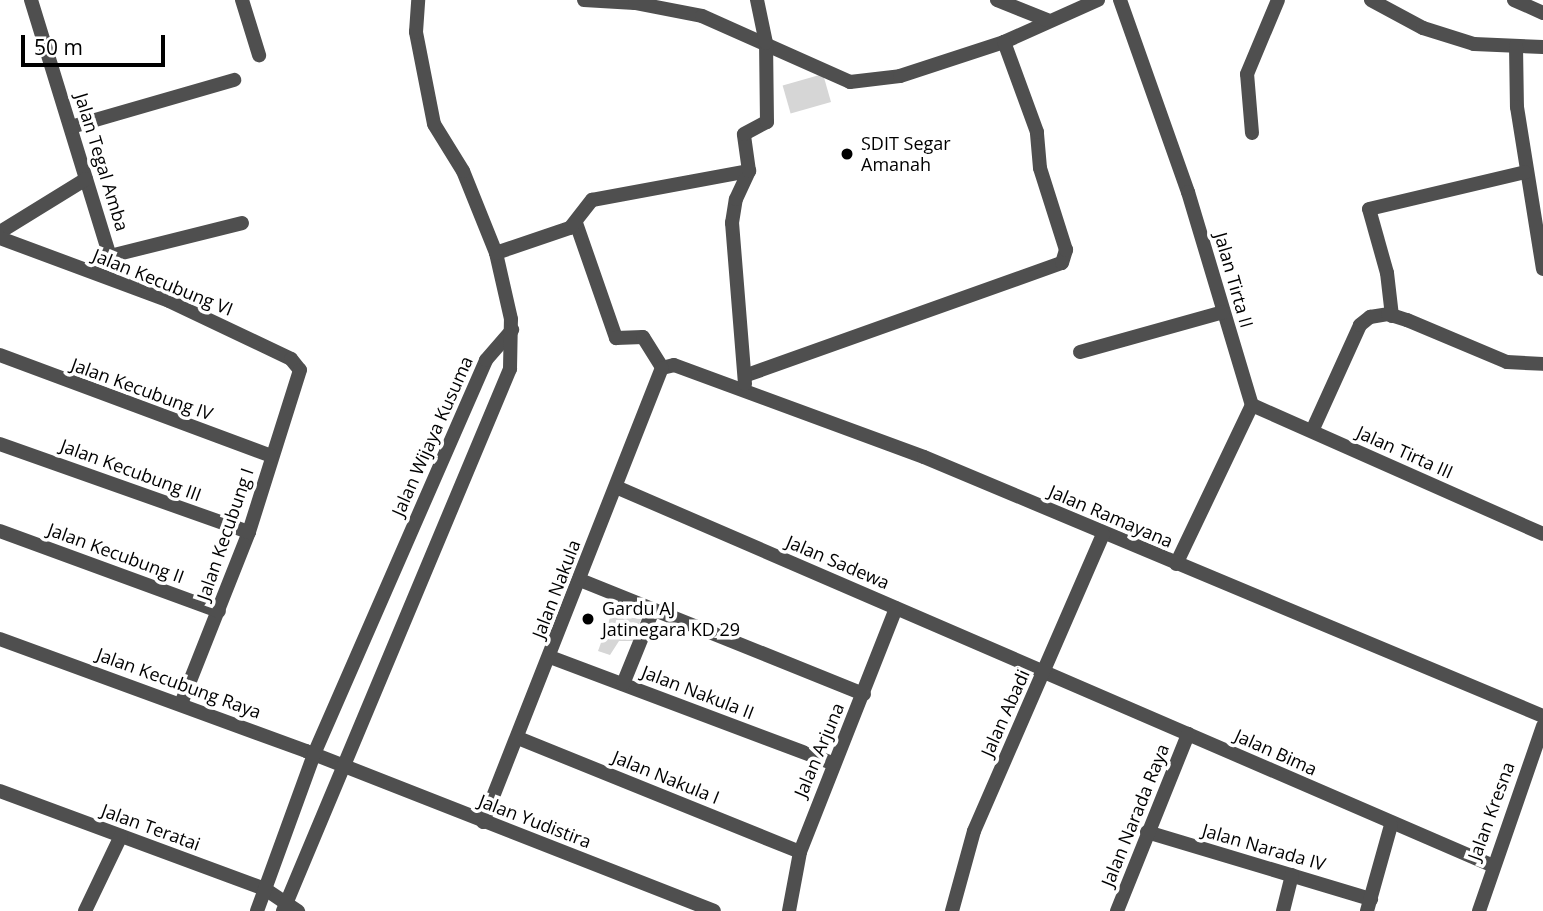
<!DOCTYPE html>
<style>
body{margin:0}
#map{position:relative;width:1543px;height:911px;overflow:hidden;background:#fff;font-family:"Open Sans",sans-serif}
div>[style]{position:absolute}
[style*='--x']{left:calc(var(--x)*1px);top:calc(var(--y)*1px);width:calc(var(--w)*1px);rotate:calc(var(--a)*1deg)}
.green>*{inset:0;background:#d6d6d6;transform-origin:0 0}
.street>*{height:14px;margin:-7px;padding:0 7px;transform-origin:7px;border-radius:7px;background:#4f4f4f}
.dots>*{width:19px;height:19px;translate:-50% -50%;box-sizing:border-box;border:4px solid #fff;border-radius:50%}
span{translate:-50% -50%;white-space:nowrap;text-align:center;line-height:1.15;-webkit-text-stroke:7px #fff;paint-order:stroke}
.poi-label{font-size:18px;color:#000}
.left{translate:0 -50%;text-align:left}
.street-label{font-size:18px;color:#000}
.scale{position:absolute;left:21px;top:35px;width:144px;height:32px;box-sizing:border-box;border:4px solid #000;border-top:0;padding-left:9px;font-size:21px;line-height:24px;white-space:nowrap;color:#000;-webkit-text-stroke:5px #fff;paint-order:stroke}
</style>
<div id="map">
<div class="green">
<i style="left:823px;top:74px;width:29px;height:42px;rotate:74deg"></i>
<i style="clip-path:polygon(611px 615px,641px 619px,633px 641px,619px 641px,610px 655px,598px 651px)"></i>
</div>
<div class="street">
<i style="--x:31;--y:0;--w:268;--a:72.9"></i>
<i style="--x:110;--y:256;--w:136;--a:-14"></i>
<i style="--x:242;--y:0;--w:58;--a:72.8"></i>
<i style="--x:584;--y:0;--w:51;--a:3.4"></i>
<i style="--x:635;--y:3;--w:68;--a:11"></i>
<i style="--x:702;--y:16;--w:162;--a:24"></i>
<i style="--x:850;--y:82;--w:50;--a:-6.8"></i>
<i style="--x:900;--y:76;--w:109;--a:-18.1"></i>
<i style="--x:1004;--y:42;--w:103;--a:-24.1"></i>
<i style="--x:997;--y:0;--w:54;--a:21.8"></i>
<i style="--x:1120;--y:0;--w:204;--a:70.5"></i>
<i style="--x:1188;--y:192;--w:222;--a:73.3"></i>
<i style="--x:1252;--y:405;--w:176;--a:115.5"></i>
<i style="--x:1371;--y:0;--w:59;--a:28.3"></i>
<i style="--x:1423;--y:28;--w:53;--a:17.4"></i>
<i style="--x:1474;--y:44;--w:69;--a:2.5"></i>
<i style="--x:1514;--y:0;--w:32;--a:24"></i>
<i style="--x:1516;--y:46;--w:61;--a:89.1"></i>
<i style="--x:1517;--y:107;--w:164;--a:80.9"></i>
<i style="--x:71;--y:127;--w:170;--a:-16.1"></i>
<i style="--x:1252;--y:133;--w:59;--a:-94.8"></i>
<i style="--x:1247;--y:74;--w:80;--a:-67.3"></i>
<i style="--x:576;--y:223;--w:122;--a:70.8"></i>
<i style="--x:616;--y:338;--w:27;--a:-2"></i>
<i style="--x:643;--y:337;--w:36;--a:58"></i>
<i style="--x:0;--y:232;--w:101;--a:-31.6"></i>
<i style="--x:0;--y:238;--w:180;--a:20.4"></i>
<i style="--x:169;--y:301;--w:135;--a:25.4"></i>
<i style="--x:291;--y:359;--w:14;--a:51"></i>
<i style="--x:300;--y:370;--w:170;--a:107.5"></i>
<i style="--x:249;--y:532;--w:185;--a:111.6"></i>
<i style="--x:496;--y:253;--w:78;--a:-18.7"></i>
<i style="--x:570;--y:228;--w:36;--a:-52"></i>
<i style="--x:592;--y:200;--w:160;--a:-10.5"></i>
<i style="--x:1392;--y:316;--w:43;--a:-96.6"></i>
<i style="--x:1387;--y:273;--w:66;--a:-105.7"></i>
<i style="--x:1369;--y:209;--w:160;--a:-13.3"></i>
<i style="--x:1080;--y:352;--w:148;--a:-15.6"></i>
<i style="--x:0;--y:355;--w:289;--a:20.4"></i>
<i style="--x:662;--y:368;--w:12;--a:-14"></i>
<i style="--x:674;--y:365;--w:266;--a:20.2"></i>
<i style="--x:924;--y:457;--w:671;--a:22.71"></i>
<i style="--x:747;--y:375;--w:334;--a:-19.6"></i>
<i style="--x:1062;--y:263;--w:14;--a:-73"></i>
<i style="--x:1066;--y:250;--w:86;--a:-107.6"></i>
<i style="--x:1040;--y:168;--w:36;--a:-95"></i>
<i style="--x:1037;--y:132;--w:96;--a:-110.1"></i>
<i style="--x:745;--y:384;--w:162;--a:-94.6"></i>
<i style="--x:732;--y:223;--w:24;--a:-81"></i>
<i style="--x:736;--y:199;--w:31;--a:-65"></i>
<i style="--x:749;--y:171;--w:37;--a:-98"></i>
<i style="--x:744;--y:134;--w:26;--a:-28"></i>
<i style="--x:767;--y:122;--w:79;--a:-90.7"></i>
<i style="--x:766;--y:43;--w:44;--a:-101.8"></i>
<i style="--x:1252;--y:405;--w:318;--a:23.9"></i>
<i style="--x:1312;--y:431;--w:116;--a:-65.6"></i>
<i style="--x:1360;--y:325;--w:13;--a:-39"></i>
<i style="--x:1370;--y:317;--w:18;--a:-9"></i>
<i style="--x:1388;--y:314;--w:20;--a:18"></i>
<i style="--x:1407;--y:320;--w:108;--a:22.8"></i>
<i style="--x:1507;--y:362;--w:36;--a:3"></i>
<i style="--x:0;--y:444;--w:264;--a:19.5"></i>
<i style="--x:616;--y:487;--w:953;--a:23.36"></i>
<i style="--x:0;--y:531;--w:233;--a:20.1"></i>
<i style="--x:580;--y:580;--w:306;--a:21.9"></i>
<i style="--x:0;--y:639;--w:326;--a:20.1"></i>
<i style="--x:306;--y:751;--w:438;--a:21.4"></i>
<i style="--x:550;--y:657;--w:301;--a:20.6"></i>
<i style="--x:623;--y:684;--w:80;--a:-67.9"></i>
<i style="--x:518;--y:738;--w:304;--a:22"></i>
<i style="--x:0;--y:791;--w:283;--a:20.3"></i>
<i style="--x:265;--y:889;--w:40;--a:34"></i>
<i style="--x:483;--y:822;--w:488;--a:-68.5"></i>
<i style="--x:1147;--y:832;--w:234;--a:16.7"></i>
<i style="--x:85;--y:911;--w:83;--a:-64.4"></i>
<i style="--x:257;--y:911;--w:167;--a:-70"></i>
<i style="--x:314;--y:754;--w:430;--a:-66.4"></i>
<i style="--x:486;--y:360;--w:40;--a:-49"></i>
<i style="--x:283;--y:911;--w:588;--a:-67.28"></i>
<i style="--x:510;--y:369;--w:50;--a:-88.9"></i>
<i style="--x:511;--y:319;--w:68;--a:-102.8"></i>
<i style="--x:496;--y:253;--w:88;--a:-111.9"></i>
<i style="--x:463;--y:171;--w:55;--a:-121.7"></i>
<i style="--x:434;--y:124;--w:94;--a:-101.1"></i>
<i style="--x:416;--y:32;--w:32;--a:-86"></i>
<i style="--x:789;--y:911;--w:60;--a:-79.4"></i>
<i style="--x:800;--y:852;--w:262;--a:-68.5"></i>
<i style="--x:952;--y:911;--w:83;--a:-74.6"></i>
<i style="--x:974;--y:831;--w:324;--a:-66.5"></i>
<i style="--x:1117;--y:911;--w:191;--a:-68.1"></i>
<i style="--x:1283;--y:911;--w:37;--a:-76"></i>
<i style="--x:1367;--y:911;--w:89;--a:-74.4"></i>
<i style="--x:1479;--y:911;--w:196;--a:-70.9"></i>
</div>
<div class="dots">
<i style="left:847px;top:154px;background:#000"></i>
<i style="left:588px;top:619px;background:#000"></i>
</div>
<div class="poi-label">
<span class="left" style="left:861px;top:154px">SDIT Segar<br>Amanah</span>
<span class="left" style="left:602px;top:619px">Gardu AJ<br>Jatinegara KD 29</span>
</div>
<div class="street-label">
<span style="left:102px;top:162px;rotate:73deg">Jalan Tegal Amba</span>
<span style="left:1234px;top:280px;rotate:74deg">Jalan Tirta II</span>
<span style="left:163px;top:282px;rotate:22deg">Jalan Kecubung VI</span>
<span style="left:142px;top:389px;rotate:20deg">Jalan Kecubung IV</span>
<span style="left:432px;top:436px;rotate:-66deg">Jalan Wijaya Kusuma</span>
<span style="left:1405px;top:452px;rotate:24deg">Jalan Tirta III</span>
<span style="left:131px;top:470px;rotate:20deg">Jalan Kecubung III</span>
<span style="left:1111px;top:516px;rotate:23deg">Jalan Ramayana</span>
<span style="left:225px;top:534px;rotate:-71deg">Jalan Kecubung I</span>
<span style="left:116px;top:553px;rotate:20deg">Jalan Kecubung II</span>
<span style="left:838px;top:562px;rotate:23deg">Jalan Sadewa</span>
<span style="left:556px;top:589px;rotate:-69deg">Jalan Nakula</span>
<span style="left:179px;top:683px;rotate:20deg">Jalan Kecubung Raya</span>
<span style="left:698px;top:692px;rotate:21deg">Jalan Nakula II</span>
<span style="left:1005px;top:713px;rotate:-66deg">Jalan Abadi</span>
<span style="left:819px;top:750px;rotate:-67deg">Jalan Arjuna</span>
<span style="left:1276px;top:752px;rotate:24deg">Jalan Bima</span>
<span style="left:666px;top:777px;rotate:22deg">Jalan Nakula I</span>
<span style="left:1491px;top:811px;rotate:-70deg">Jalan Kresna</span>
<span style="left:1135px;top:815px;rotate:-68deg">Jalan Narada Raya</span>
<span style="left:535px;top:821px;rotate:21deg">Jalan Yudistira</span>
<span style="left:151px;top:827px;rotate:20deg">Jalan Teratai</span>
<span style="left:1264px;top:847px;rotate:16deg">Jalan Narada IV</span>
</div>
<div class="scale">50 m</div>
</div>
